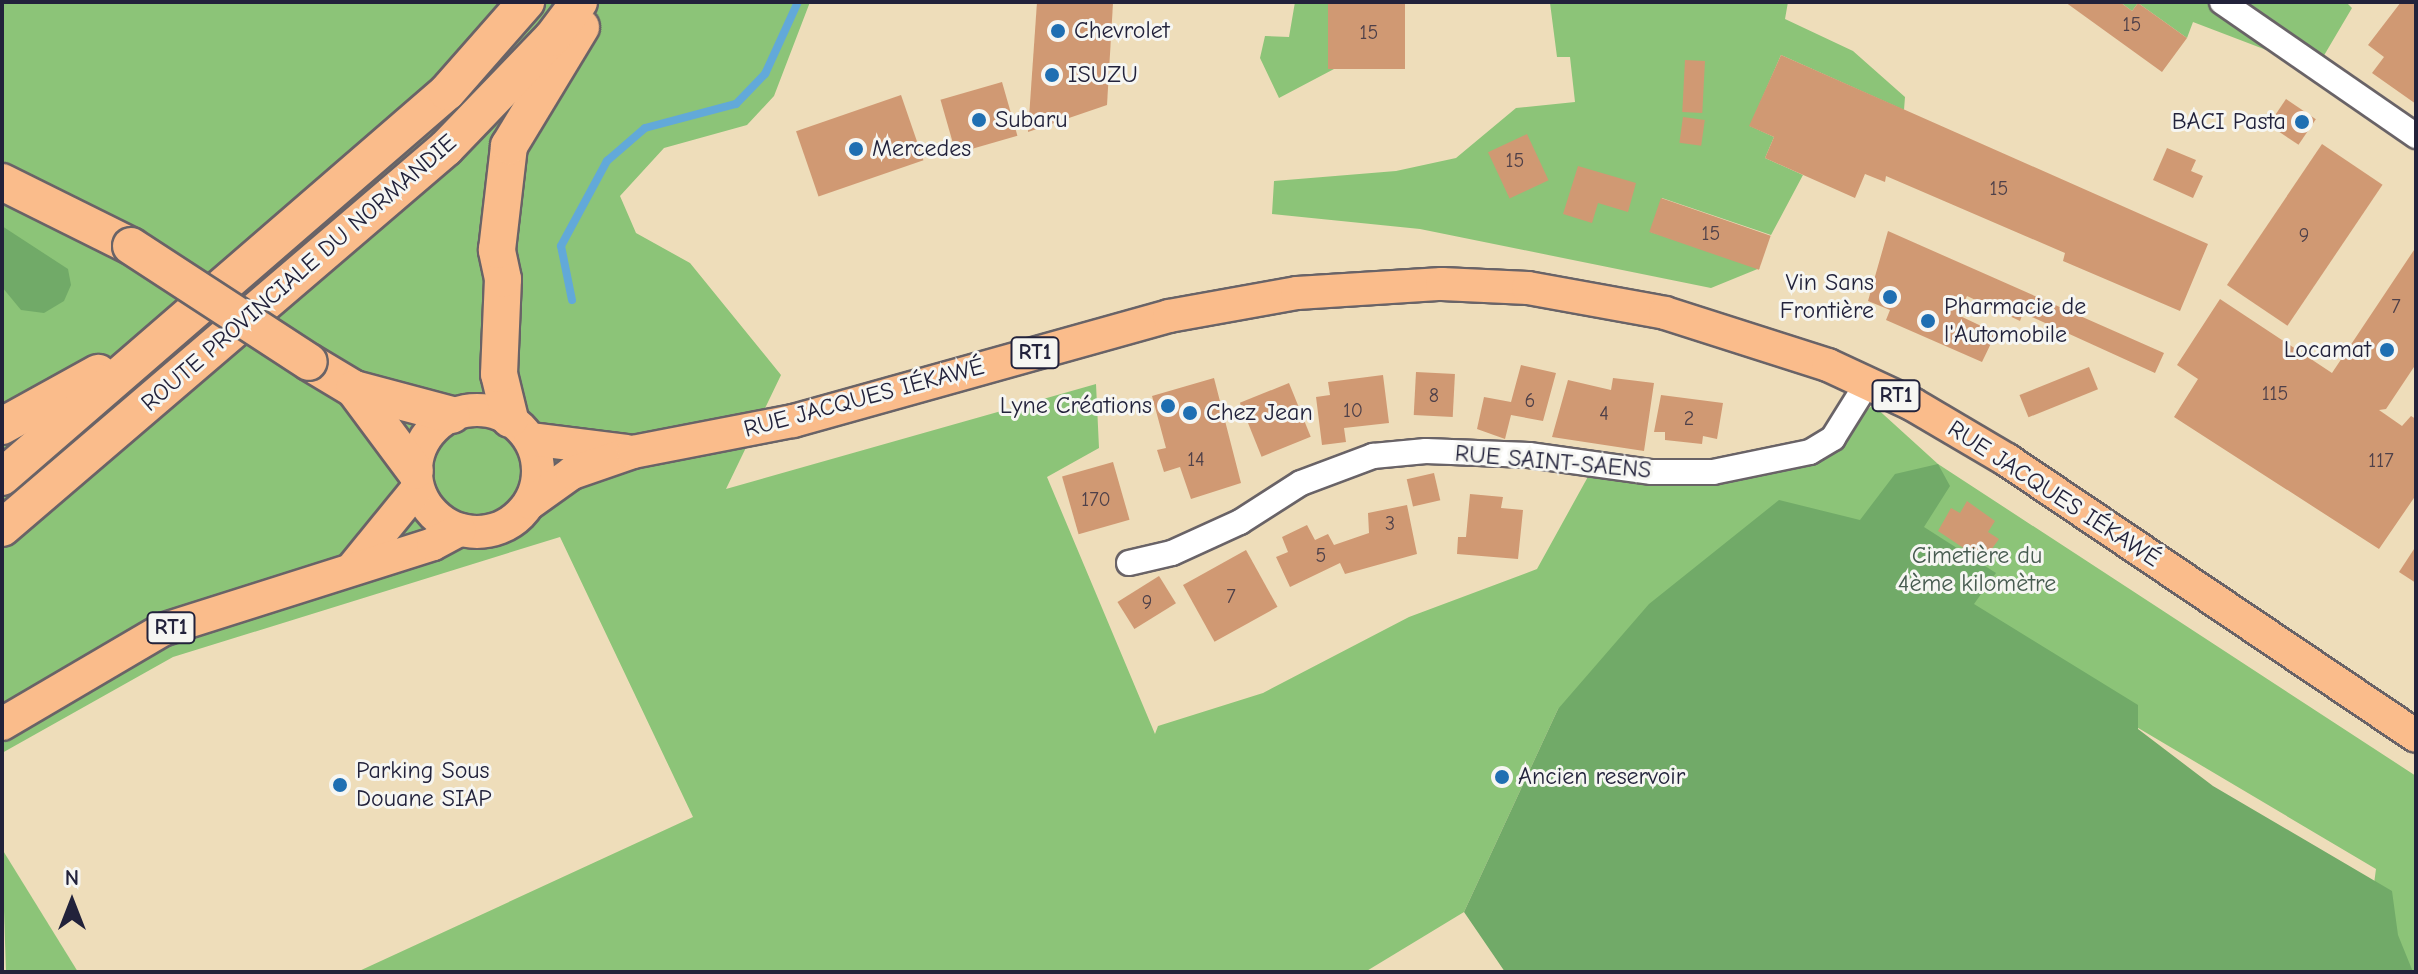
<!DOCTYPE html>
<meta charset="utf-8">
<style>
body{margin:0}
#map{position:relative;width:2418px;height:974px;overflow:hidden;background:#eeddba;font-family:"Comic Neue",sans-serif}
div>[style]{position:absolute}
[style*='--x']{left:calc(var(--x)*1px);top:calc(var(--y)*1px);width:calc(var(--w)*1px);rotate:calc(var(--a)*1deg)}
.green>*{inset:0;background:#8cc478}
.forest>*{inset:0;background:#71aa68}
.stream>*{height:8px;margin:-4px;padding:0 4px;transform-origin:4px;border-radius:4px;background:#62a9d9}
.building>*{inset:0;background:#d09973;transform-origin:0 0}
.roads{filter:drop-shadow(2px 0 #696367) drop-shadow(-2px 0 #696367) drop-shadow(0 2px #696367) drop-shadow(0 -2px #696367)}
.minor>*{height:24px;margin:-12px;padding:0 12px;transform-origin:12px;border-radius:12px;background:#fff}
.major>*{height:32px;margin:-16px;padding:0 16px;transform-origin:16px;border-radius:16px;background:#fabc8b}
.major>.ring{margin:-16px;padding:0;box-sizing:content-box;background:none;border:32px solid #fabc8b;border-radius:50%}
.highway>*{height:36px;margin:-18px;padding:0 18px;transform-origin:18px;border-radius:18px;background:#fabc8b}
.bridges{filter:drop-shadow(2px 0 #696367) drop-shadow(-2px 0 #696367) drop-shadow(0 2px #696367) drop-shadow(0 -2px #696367)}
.highway-bridge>*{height:36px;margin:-18px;padding:0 18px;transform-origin:18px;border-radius:18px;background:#fabc8b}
.dots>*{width:22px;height:22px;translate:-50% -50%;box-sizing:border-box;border:4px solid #f6f6f2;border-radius:50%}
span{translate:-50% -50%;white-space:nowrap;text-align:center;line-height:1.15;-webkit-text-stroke:6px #f6f6f2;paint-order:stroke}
.number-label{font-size:20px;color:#4e4049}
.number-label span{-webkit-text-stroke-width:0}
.shield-label span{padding:2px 6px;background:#f6f6f2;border:2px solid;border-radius:6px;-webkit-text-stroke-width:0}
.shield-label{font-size:22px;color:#22223b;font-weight:700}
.poi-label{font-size:24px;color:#22223b}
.left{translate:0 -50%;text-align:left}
.right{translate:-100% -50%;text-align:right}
.street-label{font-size:24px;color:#22223b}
.park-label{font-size:24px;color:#475b50}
.frame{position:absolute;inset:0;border:4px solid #22223b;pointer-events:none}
.north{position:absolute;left:32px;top:862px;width:80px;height:80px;-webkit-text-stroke:6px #f6f6f2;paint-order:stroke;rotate:0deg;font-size:22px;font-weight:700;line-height:32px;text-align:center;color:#22223b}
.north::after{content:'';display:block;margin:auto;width:28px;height:36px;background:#22223b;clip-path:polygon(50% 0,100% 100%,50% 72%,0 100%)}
</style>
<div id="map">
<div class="green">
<i style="clip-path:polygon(2px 2px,810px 2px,774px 96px,747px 125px,664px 148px,620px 196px,636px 233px,690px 263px,781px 375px,726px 489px,1096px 384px,1099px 448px,1047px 477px,1155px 734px,1158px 726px,1263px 693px,1409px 617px,1537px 569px,1595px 464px,1652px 472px,1833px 438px,1873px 405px,1938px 464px,2416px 776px,2416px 972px,2362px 972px,2376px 869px,2005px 649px,1860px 520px,1558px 709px,1464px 912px,1365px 972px,357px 972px,693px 817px,560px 537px,173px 657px,2px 753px)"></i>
<i style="clip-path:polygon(1295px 2px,1328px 2px,1334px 69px,1279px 98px,1260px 58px,1265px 36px,1289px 37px)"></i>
<i style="clip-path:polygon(1788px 2px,1785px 19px,1853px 51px,1905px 97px,1904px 110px,1781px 55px,1750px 126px,1774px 137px,1765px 158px,1803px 175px,1771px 235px,1662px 198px,1651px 232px,1760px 268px,1711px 288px,1420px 229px,1272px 214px,1274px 181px,1396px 171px,1456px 158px,1516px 108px,1575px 102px,1570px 57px,1557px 57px,1550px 3px)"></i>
<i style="clip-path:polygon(2120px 2px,2346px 2px,2352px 8px,2316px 69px,2193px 22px,2187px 38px,2138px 3px,2132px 11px)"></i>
<i style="clip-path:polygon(2px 849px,78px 972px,6px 972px)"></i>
</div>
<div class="forest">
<i style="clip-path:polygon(2px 226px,68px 269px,71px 285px,64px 301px,44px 313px,21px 310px,2px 287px)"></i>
<i style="clip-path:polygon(1938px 464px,1950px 486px,1924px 527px,1996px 573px,1974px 604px,2138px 705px,2138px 729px,2213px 786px,2392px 891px,2398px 935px,2413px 972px,1505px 972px,1464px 912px,1558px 709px,1649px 604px,1779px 500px,1860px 520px,1895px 474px)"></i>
</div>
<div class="stream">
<i style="--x:572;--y:300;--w:55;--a:-101.5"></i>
<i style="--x:561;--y:246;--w:97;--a:-61.6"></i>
<i style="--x:607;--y:161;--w:50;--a:-41"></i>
<i style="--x:645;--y:128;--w:94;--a:-14.8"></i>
<i style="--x:736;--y:104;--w:42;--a:-46"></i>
<i style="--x:765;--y:74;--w:79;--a:-65.4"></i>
</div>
<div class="building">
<i style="clip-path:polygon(1037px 2px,1113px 3px,1107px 105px,1028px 132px)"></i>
<i style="left:1328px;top:2px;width:77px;height:67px"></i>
<i style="clip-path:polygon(2065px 2px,2120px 2px,2132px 11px,2138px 3px,2187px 38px,2162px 72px)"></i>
<i style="clip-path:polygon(2401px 2px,2416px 2px,2416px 104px,2372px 73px,2384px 57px,2368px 45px)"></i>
<i style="clip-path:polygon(1781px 55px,2208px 244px,2180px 311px,2063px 261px,2065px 253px,1886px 176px,1885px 182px,1865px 174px,1855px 198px,1765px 158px,1774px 137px,1749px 126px)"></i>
<i style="left:1685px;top:60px;width:20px;height:52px;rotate:3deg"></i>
<i style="left:1002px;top:82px;width:56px;height:64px;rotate:74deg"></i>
<i style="left:901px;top:95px;width:69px;height:111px;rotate:71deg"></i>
<i style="left:2286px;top:99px;width:36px;height:31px;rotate:34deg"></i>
<i style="left:1683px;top:117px;width:22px;height:26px;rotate:8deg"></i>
<i style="left:1527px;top:134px;width:51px;height:43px;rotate:65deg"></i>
<i style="left:2322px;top:144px;width:73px;height:170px;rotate:34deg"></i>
<i style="clip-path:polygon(2167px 148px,2196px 160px,2191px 171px,2203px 176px,2193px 198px,2153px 180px)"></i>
<i style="clip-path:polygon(1578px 166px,1636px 183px,1628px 212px,1598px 203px,1592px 223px,1563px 214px)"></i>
<i style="left:1661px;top:198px;width:116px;height:36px;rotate:19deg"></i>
<i style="clip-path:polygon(1888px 231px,2164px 353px,2155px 373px,2023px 313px,2020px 321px,1967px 296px,1958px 315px,1996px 333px,1982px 362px,1886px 320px,1890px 310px,1868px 301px)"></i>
<i style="clip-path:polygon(2416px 247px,2416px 364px,2386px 409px,2379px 410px,2402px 426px,2411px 416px,2416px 419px,2416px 495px,2379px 549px,2174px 417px,2198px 379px,2177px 365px,2220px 299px,2332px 373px)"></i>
<i style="clip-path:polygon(1521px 365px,1556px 373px,1543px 421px,1511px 415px,1505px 439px,1477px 429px,1484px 397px,1511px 402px)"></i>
<i style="left:2089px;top:367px;width:24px;height:75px;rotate:68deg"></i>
<i style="left:1416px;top:372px;width:39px;height:43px;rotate:3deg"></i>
<i style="clip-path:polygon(1383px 375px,1389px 423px,1344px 428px,1346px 442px,1322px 445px,1316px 397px,1330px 395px,1328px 382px)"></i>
<i style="clip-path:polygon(1214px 378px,1241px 483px,1191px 499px,1180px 467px,1164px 472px,1157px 450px,1166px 448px,1152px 396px)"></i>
<i style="clip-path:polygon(1613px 378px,1654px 383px,1644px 451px,1552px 437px,1568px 380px,1611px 390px)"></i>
<i style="left:1289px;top:383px;width:58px;height:53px;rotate:68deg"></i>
<i style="clip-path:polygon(1661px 395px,1723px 403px,1717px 439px,1703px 436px,1702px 444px,1665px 440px,1665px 432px,1654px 432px)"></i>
<i style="left:1113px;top:462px;width:60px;height:53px;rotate:74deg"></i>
<i style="left:1434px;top:473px;width:28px;height:28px;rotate:77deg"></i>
<i style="clip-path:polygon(1470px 494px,1503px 497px,1501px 508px,1523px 510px,1518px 559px,1457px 554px,1458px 537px,1466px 537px)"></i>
<i style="clip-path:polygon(1967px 501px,1995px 521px,1988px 532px,1999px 539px,1983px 561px,1938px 531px,1951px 508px,1960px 513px)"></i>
<i style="clip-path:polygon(1407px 505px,1417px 554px,1345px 574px,1340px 563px,1290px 587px,1276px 557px,1288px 552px,1282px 537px,1307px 525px,1315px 540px,1328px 534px,1334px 545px,1369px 533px,1368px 513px)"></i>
<i style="clip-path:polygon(2416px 546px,2416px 583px,2399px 572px)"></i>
<i style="left:1246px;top:550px;width:65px;height:72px;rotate:61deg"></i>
<i style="left:1159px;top:576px;width:32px;height:49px;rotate:58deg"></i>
</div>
<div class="roads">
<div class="minor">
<i style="--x:2222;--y:2;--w:236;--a:34.6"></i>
<i style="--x:1129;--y:563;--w:44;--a:-13.1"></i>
<i style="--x:1172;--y:553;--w:75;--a:-24.5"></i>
<i style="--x:1240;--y:522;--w:72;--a:-32.6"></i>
<i style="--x:1301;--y:483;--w:77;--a:-20.6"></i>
<i style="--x:1373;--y:456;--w:53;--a:-5.4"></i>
<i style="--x:1426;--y:451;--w:103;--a:2.2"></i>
<i style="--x:1529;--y:455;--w:124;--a:7.9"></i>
<i style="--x:1652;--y:472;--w:61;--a:0"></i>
<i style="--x:1713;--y:472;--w:99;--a:-11.7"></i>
<i style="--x:1810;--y:452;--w:27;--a:-31"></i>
<i style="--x:1833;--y:438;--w:66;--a:-58"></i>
</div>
<div class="major">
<i class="ring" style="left:416px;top:410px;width:90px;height:90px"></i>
<i style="--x:530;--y:439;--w:97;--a:7.1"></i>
<i style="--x:530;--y:503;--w:52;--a:-35.5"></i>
<i style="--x:572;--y:473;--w:65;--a:-19"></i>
<i style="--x:633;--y:452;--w:163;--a:-11"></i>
<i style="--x:793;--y:421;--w:390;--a:-15.6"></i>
<i style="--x:1169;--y:316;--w:130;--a:-10.2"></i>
<i style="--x:1297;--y:293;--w:145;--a:-3.6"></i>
<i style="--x:1442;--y:284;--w:86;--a:2.7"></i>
<i style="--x:1528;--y:288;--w:139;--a:10.3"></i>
<i style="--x:1665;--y:313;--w:171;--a:17.7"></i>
<i style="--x:1828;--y:365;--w:93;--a:24.9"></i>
<i style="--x:1912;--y:404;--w:110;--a:30.5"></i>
<i style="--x:2007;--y:460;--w:493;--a:34"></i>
<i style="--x:355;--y:565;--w:98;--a:-50.8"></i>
<i style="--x:2;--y:724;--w:186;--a:-30.4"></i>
<i style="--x:162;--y:630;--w:284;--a:-17.6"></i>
<i style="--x:433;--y:544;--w:30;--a:-28"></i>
</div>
<div class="highway">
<i style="--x:2;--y:182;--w:144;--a:26.4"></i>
<i style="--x:309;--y:362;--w:52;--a:31"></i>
<i style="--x:354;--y:389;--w:101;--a:14.9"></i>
<i style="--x:354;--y:389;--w:102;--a:53.4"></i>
<i style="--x:510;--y:419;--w:46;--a:-103.7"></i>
<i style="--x:499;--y:374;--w:95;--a:-87.6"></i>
<i style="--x:503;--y:279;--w:30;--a:-102"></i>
<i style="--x:497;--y:250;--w:105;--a:-83.4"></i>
<i style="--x:509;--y:146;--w:139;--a:-58.8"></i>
<i style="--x:2;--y:426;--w:110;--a:-28.9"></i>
<i style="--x:2;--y:477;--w:588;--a:-40.87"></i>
<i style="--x:447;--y:92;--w:120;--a:-48.7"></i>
<i style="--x:2;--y:528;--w:584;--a:-40.56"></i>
<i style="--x:446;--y:148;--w:153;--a:-46.1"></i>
<i style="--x:552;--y:38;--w:45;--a:-53.1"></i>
</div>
</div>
<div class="bridges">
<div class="highway-bridge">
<i style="--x:131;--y:246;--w:212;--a:33.1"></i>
</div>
</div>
<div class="dots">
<i style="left:1058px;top:31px;background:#1f6fb2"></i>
<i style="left:1052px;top:75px;background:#1f6fb2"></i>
<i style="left:979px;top:120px;background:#1f6fb2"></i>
<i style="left:2302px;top:122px;background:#1f6fb2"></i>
<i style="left:856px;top:149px;background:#1f6fb2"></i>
<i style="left:1890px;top:297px;background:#1f6fb2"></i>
<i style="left:1928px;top:321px;background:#1f6fb2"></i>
<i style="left:2387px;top:350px;background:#1f6fb2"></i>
<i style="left:1168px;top:406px;background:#1f6fb2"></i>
<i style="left:1190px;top:413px;background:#1f6fb2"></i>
<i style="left:1502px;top:777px;background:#1f6fb2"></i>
<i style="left:340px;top:785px;background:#1f6fb2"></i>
</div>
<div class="number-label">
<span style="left:2132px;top:24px">15</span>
<span style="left:1369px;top:32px">15</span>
<span style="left:1515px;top:160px">15</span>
<span style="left:1999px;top:188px">15</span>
<span style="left:1711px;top:233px">15</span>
<span style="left:2304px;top:235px">9</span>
<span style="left:2396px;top:306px">7</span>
<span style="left:2275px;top:393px">115</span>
<span style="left:1434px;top:395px">8</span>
<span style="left:1530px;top:400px">6</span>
<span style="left:1353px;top:410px">10</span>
<span style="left:1604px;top:413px">4</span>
<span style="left:1689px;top:418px">2</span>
<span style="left:1196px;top:459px">14</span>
<span style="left:2381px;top:460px">117</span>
<span style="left:1096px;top:499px">170</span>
<span style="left:1390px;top:523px">3</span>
<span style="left:1321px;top:555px">5</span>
<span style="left:1231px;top:596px">7</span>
<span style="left:1147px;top:602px">9</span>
</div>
<div class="shield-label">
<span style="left:1035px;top:353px">RT1</span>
<span style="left:1896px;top:396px">RT1</span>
<span style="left:171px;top:628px">RT1</span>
</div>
<div class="poi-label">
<span class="left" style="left:1074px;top:31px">Chevrolet</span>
<span class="left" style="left:1068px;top:75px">ISUZU</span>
<span class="left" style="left:995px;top:120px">Subaru</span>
<span class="right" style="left:2286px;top:122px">BACI Pasta</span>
<span class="left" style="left:872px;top:149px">Mercedes</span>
<span class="right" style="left:1874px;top:297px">Vin Sans<br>Frontière</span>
<span class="left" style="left:1944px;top:321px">Pharmacie de<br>l'Automobile</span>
<span class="right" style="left:2371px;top:350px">Locamat</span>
<span class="right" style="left:1152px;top:406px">Lyne Créations</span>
<span class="left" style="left:1206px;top:413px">Chez Jean</span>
<span class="left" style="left:356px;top:785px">Parking Sous<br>Douane SIAP</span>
<span class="left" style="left:1518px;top:777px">Ancien reservoir</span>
</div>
<div class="street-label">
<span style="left:299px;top:273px;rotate:-41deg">ROUTE PROVINCIALE DU NORMANDIE</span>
<span style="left:864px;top:398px;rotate:-15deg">RUE JACQUES IÉKAWÉ</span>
<span style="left:1553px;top:462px;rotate:5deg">RUE SAINT-SAENS</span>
<span style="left:2054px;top:494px;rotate:33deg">RUE JACQUES IÉKAWÉ</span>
</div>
<div class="park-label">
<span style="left:1977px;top:570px">Cimetière du<br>4ème kilomètre</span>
</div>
<div class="frame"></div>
<div class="north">N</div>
</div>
